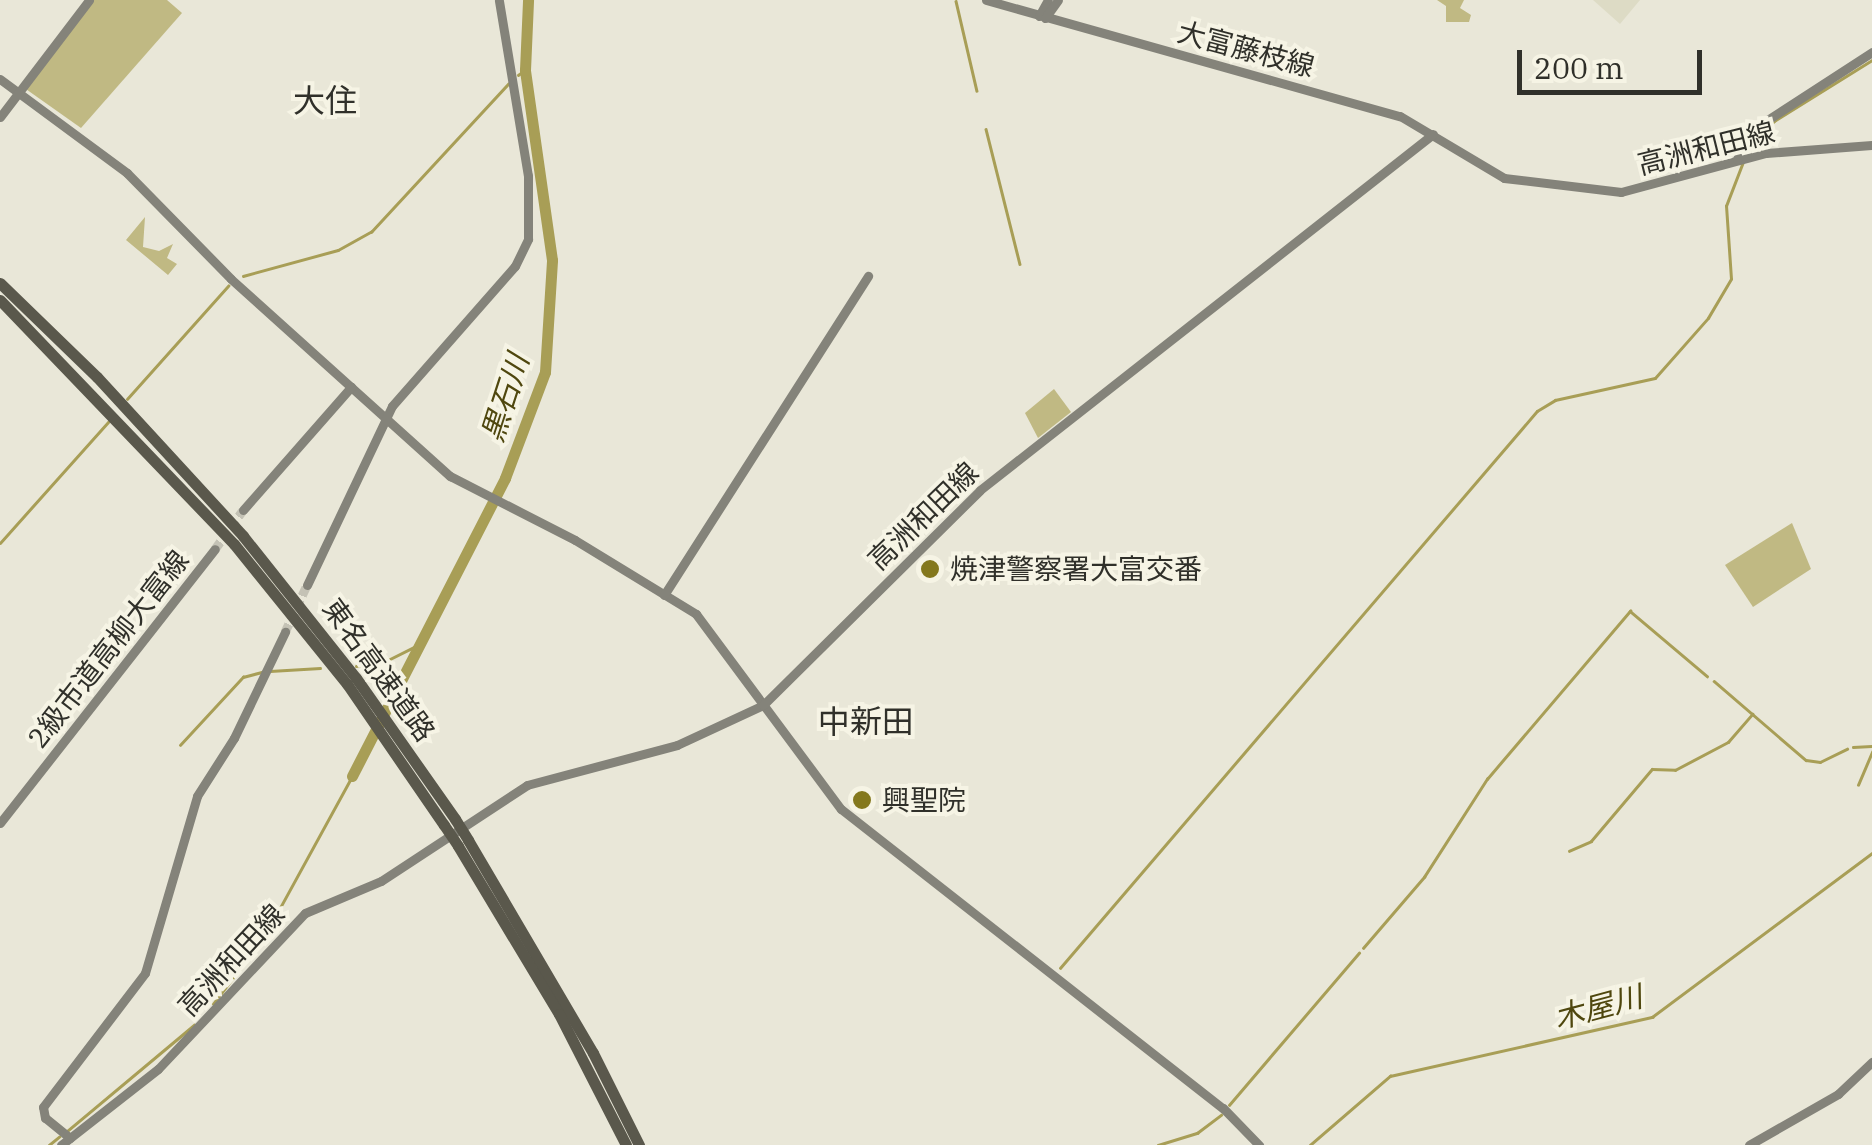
<!DOCTYPE html>
<meta charset="utf-8">
<style>
body{margin:0}
#map{position:relative;width:1872px;height:1145px;overflow:hidden;background:#e9e7d8;font-family:"IBM Plex Serif","Noto Sans JP",serif}
div>[style]{position:absolute}
[style*='--x']{left:calc(var(--x)*1px);top:calc(var(--y)*1px);width:calc(var(--w)*1px);rotate:calc(var(--a)*1deg)}
.built>*{inset:0;background:#dddbc5}
.green>*{inset:0;background:#c0b983}
.stream>*{height:2.5px;margin:-1.25px;padding:0 1.25px;transform-origin:1.25px;border-radius:1.25px;background:#a89e56}
.river>*{height:11px;margin:-5.5px;padding:0 5.5px;transform-origin:5.5px;border-radius:5.5px;background:#a89e56}
.secondary-tunnel>*{height:9px;margin-top:-4.5px;transform-origin:0;background:repeating-linear-gradient(90deg,#c4c2b5 0 9px,transparent 0 13.5px)}
.secondary>*{height:9px;margin:-4.5px;padding:0 4.5px;transform-origin:4.5px;border-radius:4.5px;background:#84837a}
.highway>*{height:11px;margin:-5.5px;padding:0 5.5px;transform-origin:5.5px;border-radius:5.5px;background:#5a584c}
.highway-bridge>*{height:11px;margin:-5.5px;padding:0 5.5px;transform-origin:5.5px;border-radius:5.5px;background:#5a584c}
.dots>*{width:28px;height:28px;translate:-50% -50%;box-sizing:border-box;border:5px solid #f6f4e5;border-radius:50%}
span{translate:-50% -50%;white-space:nowrap;text-align:center;line-height:1.15;-webkit-text-stroke:8px #f6f4e5;paint-order:stroke}
.street-label{font-size:28px;color:#30302a}
.poi-label{font-size:28px;color:#30302a}
.left{translate:0 -50%;text-align:left}
.water-label{font-size:30px;color:#4f470e;font-style:italic}
.quarter-label{font-size:32px;color:#30302a}
.scale{position:absolute;left:1517px;top:50px;width:185px;height:45px;box-sizing:border-box;border:5px solid #30302a;border-top:0;padding-left:12px;font-size:30px;line-height:35px;white-space:nowrap;color:#30302a;-webkit-text-stroke:8px #f6f4e5;paint-order:stroke}
</style>
<div id="map">
<div class="built">
<i style="clip-path:polygon(1593px 0,1640px 0,1620px 24px)"></i>
</div>
<div class="green">
<i style="clip-path:polygon(93px 0,167px 0,182px 13px,81px 128px,23px 87px)"></i>
<i style="clip-path:polygon(1437px 0,1464px 0,1460px 8px,1471px 15px,1469px 22px,1446px 22px,1446px 6px)"></i>
<i style="clip-path:polygon(145px 217px,143px 247px,159px 251px,173px 244px,167px 258px,177px 264px,168px 275px,126px 240px)"></i>
<i style="clip-path:polygon(1054px 389px,1071px 412px,1038px 438px,1025px 413px)"></i>
<i style="clip-path:polygon(1792px 523px,1811px 569px,1753px 607px,1725px 565px)"></i>
</div>
<div class="stream">
<i style="--x:956;--y:1;--w:92;--a:76.9"></i>
<i style="--x:518;--y:75;--w:9;--a:-36"></i>
<i style="--x:986;--y:129;--w:139;--a:75.9"></i>
<i style="--x:1753;--y:142;--w:30;--a:-45"></i>
<i style="--x:1774;--y:121;--w:115;--a:-31.9"></i>
<i style="--x:243;--y:276;--w:98;--a:-15.3"></i>
<i style="--x:338;--y:250;--w:38;--a:-29"></i>
<i style="--x:371;--y:232;--w:202;--a:-47.2"></i>
<i style="--x:127;--y:399;--w:152;--a:-48.2"></i>
<i style="--x:0;--y:543;--w:164;--a:-48.2"></i>
<i style="--x:356;--y:666;--w:26;--a:-7"></i>
<i style="--x:382;--y:663;--w:40;--a:-26.6"></i>
<i style="--x:270;--y:671;--w:50;--a:-3.4"></i>
<i style="--x:1714;--y:681;--w:121;--a:40.7"></i>
<i style="--x:1806;--y:760;--w:14;--a:8"></i>
<i style="--x:1820;--y:762;--w:30;--a:-26"></i>
<i style="--x:180;--y:745;--w:93;--a:-47.2"></i>
<i style="--x:243;--y:677;--w:20;--a:-15"></i>
<i style="--x:1853;--y:747;--w:19;--a:-3"></i>
<i style="--x:1858;--y:785;--w:36;--a:-67"></i>
<i style="--x:1569;--y:851;--w:24;--a:-24"></i>
<i style="--x:1591;--y:841;--w:94;--a:-49.7"></i>
<i style="--x:1652;--y:769;--w:23;--a:2"></i>
<i style="--x:1675;--y:770;--w:60;--a:-27.8"></i>
<i style="--x:1728;--y:742;--w:37;--a:-49"></i>
<i style="--x:1363;--y:948;--w:94;--a:-49.3"></i>
<i style="--x:1424;--y:877;--w:117;--a:-57.3"></i>
<i style="--x:1487;--y:779;--w:221;--a:-49.6"></i>
<i style="--x:1630;--y:611;--w:101;--a:40.2"></i>
<i style="--x:1060;--y:968;--w:733;--a:-49.42"></i>
<i style="--x:1537;--y:411;--w:21;--a:-31"></i>
<i style="--x:1555;--y:400;--w:102;--a:-12.4"></i>
<i style="--x:1655;--y:378;--w:80;--a:-48.5"></i>
<i style="--x:1708;--y:318;--w:45;--a:-59.5"></i>
<i style="--x:1731;--y:279;--w:73;--a:-93.9"></i>
<i style="--x:1726;--y:206;--w:47;--a:-68.9"></i>
<i style="--x:213;--y:1004;--w:84;--a:-52.7"></i>
<i style="--x:264;--y:937;--w:183;--a:-61.3"></i>
<i style="--x:1229;--y:1105;--w:200;--a:-49.5"></i>
<i style="--x:66;--y:1132;--w:167;--a:-39.9"></i>
<i style="--x:49;--y:1145;--w:13;--a:-39"></i>
<i style="--x:1158;--y:1145;--w:41;--a:-17.1"></i>
<i style="--x:1197;--y:1133;--w:30;--a:-37"></i>
<i style="--x:1310;--y:1145;--w:106;--a:-40.8"></i>
<i style="--x:1390;--y:1076;--w:269;--a:-12.7"></i>
<i style="--x:1652;--y:1017;--w:274;--a:-36.7"></i>
</div>
<div class="river">
<i style="--x:352;--y:776;--w:335;--a:-62.8"></i>
<i style="--x:505;--y:478;--w:113;--a:-69.3"></i>
<i style="--x:545;--y:372;--w:112;--a:-86.4"></i>
<i style="--x:552;--y:260;--w:192;--a:-98.1"></i>
<i style="--x:525;--y:70;--w:70;--a:-87.5"></i>
</div>
<div class="secondary-tunnel">
<i style="--x:215;--y:549;--w:48;--a:-54.3"></i>
<i style="--x:285;--y:632;--w:52;--a:-64.9"></i>
</div>
<div class="secondary">
<i style="--x:986;--y:0;--w:430;--a:15.7"></i>
<i style="--x:1400;--y:116;--w:121;--a:30.8"></i>
<i style="--x:1504;--y:178;--w:118;--a:6.8"></i>
<i style="--x:1621;--y:192;--w:150;--a:-15.1"></i>
<i style="--x:1766;--y:153;--w:106;--a:-4.3"></i>
<i style="--x:1039;--y:16;--w:18;--a:-61"></i>
<i style="--x:1045;--y:18;--w:22;--a:-54"></i>
<i style="--x:0;--y:79;--w:158;--a:36.5"></i>
<i style="--x:127;--y:173;--w:148;--a:45.5"></i>
<i style="--x:231;--y:279;--w:295;--a:42"></i>
<i style="--x:450;--y:476;--w:140;--a:27.1"></i>
<i style="--x:575;--y:540;--w:142;--a:31.4"></i>
<i style="--x:696;--y:614;--w:243;--a:53.4"></i>
<i style="--x:841;--y:809;--w:485;--a:38.1"></i>
<i style="--x:1223;--y:1108;--w:52;--a:45.8"></i>
<i style="--x:0;--y:117;--w:147;--a:-52.7"></i>
<i style="--x:1737;--y:159;--w:39;--a:-58"></i>
<i style="--x:1758;--y:126;--w:136;--a:-33"></i>
<i style="--x:243;--y:510;--w:164;--a:-48.7"></i>
<i style="--x:307;--y:585;--w:198;--a:-64.6"></i>
<i style="--x:392;--y:406;--w:186;--a:-48.7"></i>
<i style="--x:515;--y:266;--w:30;--a:-64"></i>
<i style="--x:528;--y:239;--w:63;--a:-90"></i>
<i style="--x:528;--y:176;--w:178;--a:-99.4"></i>
<i style="--x:664;--y:595;--w:379;--a:-57.4"></i>
<i style="--x:0;--y:823;--w:348;--a:-51.9"></i>
<i style="--x:70;--y:1138;--w:32;--a:-141"></i>
<i style="--x:45;--y:1118;--w:11;--a:-100"></i>
<i style="--x:43;--y:1107;--w:168;--a:-52.7"></i>
<i style="--x:145;--y:973;--w:184;--a:-73.6"></i>
<i style="--x:197;--y:796;--w:69;--a:-57.5"></i>
<i style="--x:234;--y:738;--w:118;--a:-64.3"></i>
<i style="--x:61;--y:1145;--w:123;--a:-38.1"></i>
<i style="--x:158;--y:1069;--w:214;--a:-46.7"></i>
<i style="--x:305;--y:913;--w:82;--a:-22.8"></i>
<i style="--x:381;--y:881;--w:175;--a:-33.3"></i>
<i style="--x:527;--y:785;--w:155;--a:-14.9"></i>
<i style="--x:677;--y:745;--w:95;--a:-24.9"></i>
<i style="--x:763;--y:705;--w:305;--a:-44.7"></i>
<i style="--x:980;--y:490;--w:576;--a:-38.16"></i>
<i style="--x:1749;--y:1145;--w:103;--a:-29.8"></i>
<i style="--x:1838;--y:1094;--w:47;--a:-43.3"></i>
</div>
<div class="highway">
<i style="--x:0;--y:283;--w:135;--a:44.1"></i>
<i style="--x:97;--y:377;--w:216;--a:47.4"></i>
<i style="--x:243;--y:536;--w:181;--a:51.5"></i>
<i style="--x:356;--y:678;--w:172;--a:54.9"></i>
<i style="--x:0;--y:300;--w:338;--a:46.2"></i>
<i style="--x:234;--y:544;--w:180;--a:51.1"></i>
<i style="--x:347;--y:684;--w:171;--a:55.5"></i>
<i style="--x:468;--y:840;--w:247;--a:59.6"></i>
<i style="--x:593;--y:1053;--w:103;--a:63.4"></i>
<i style="--x:458;--y:846;--w:196;--a:59"></i>
<i style="--x:559;--y:1014;--w:147;--a:62.9"></i>
</div>
<div class="highway-bridge">
<i style="--x:455;--y:819;--w:25;--a:58"></i>
<i style="--x:444;--y:825;--w:25;--a:56"></i>
</div>
<div class="dots">
<i style="left:930px;top:569px;background:#84781d"></i>
<i style="left:862px;top:800px;background:#84781d"></i>
</div>
<div class="street-label">
<span style="left:1246px;top:49px;rotate:15deg">大富藤枝線</span>
<span style="left:1706px;top:148px;rotate:-14deg">高洲和田線</span>
<span style="left:923px;top:516px;rotate:-44deg">高洲和田線</span>
<span style="left:108px;top:649px;rotate:-52deg">2級市道高柳大富線</span>
<span style="left:379px;top:670px;rotate:54deg">東名高速道路</span>
<span style="left:231px;top:960px;rotate:-47deg">高洲和田線</span>
</div>
<div class="poi-label">
<span class="left" style="left:950px;top:569px">焼津警察署大富交番</span>
<span class="left" style="left:882px;top:800px">興聖院</span>
</div>
<div class="water-label">
<span style="left:505px;top:398px;rotate:-72deg">黒石川</span>
<span style="left:1598px;top:1007px;rotate:-15deg">木屋川</span>
</div>
<div class="quarter-label">
<span style="left:325px;top:100px">大住</span>
<span style="left:866px;top:721px">中新田</span>
</div>
<div class="scale">200 m</div>
</div>
